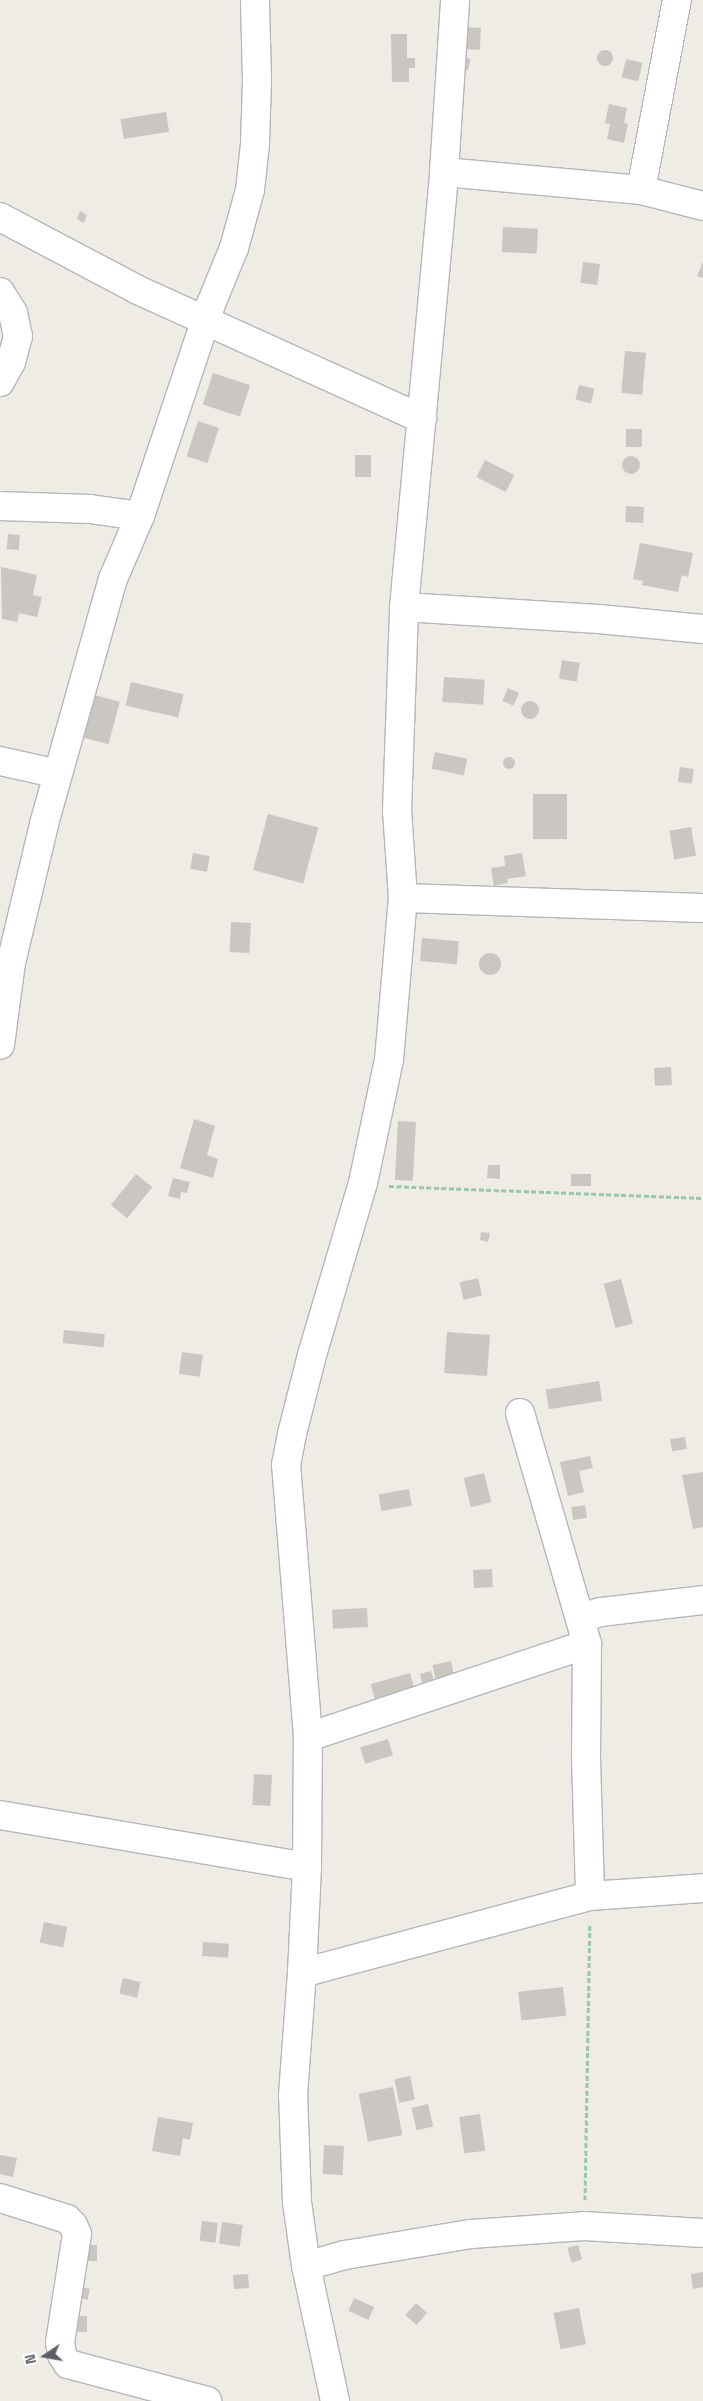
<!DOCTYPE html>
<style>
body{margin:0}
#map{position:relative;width:703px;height:2401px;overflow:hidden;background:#eeece4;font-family:"Space Grotesk",sans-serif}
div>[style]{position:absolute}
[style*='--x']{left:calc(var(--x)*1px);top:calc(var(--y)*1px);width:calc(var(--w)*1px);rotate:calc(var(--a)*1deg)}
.building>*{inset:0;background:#cac6c1;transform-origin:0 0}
.round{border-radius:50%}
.path>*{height:3px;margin-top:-1.5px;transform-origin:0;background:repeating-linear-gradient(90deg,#9ac6a9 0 5px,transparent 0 7.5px)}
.roads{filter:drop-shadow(1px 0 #b4b6bb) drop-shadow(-1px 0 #b4b6bb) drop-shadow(0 1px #b4b6bb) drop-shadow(0 -1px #b4b6bb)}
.minor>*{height:28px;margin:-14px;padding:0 14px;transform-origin:14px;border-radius:14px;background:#fff}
span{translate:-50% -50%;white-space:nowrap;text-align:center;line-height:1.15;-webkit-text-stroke:4px #fff;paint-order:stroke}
.north{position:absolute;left:20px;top:2331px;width:50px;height:50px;-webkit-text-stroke:4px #fff;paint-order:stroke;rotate:258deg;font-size:14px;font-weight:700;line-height:20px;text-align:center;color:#5c5f64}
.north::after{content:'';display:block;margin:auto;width:18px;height:22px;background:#5c5f64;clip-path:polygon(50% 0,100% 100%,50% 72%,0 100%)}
</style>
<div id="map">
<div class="building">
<i style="left:464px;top:27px;width:17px;height:22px;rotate:3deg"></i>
<i style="clip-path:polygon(391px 34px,407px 34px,407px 58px,415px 58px,415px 68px,409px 68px,409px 82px,392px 82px)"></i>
<i class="round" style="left:597px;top:50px;width:16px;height:16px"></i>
<i style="left:459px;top:56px;width:12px;height:12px;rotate:14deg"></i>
<i style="left:626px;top:59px;width:17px;height:19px;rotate:13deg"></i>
<i style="clip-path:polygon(609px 104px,627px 108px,624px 123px,628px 124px,624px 143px,607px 139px,610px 124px,605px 123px)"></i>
<i style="left:166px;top:112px;width:20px;height:46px;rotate:81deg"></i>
<i style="clip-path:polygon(80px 211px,87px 215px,84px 223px,77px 219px)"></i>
<i style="left:503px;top:227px;width:35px;height:25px;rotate:3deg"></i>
<i style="left:583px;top:262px;width:17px;height:21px;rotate:7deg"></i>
<i style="clip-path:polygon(703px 262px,703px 278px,697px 276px)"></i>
<i style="left:625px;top:351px;width:21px;height:42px;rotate:5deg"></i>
<i style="left:213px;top:373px;width:39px;height:33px;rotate:18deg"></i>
<i style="left:579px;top:385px;width:16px;height:15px;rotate:14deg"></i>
<i style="left:198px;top:421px;width:22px;height:37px;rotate:18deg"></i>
<i style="left:626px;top:429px;width:16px;height:18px"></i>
<i style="left:355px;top:455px;width:16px;height:22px"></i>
<i class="round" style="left:622px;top:456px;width:18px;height:18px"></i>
<i style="left:485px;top:460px;width:33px;height:19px;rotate:27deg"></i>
<i style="left:626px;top:506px;width:18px;height:16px;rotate:3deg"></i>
<i style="left:8px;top:534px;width:12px;height:15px;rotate:5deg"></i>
<i style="clip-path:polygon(640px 543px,693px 553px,688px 577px,682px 575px,678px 592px,642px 585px,643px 581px,633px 579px)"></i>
<i style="clip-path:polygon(1px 567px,37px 575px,33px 595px,42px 597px,37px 617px,19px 613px,17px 622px,2px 619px)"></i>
<i style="left:562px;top:660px;width:18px;height:19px;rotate:9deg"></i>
<i style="left:444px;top:677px;width:41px;height:25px;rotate:4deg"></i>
<i style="left:131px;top:682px;width:54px;height:24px;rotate:13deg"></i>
<i style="left:508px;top:688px;width:12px;height:14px;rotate:24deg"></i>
<i style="left:87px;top:693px;width:34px;height:44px;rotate:15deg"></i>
<i class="round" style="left:521px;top:701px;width:18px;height:18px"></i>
<i style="left:435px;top:752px;width:33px;height:17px;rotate:12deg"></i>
<i class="round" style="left:503px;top:757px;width:12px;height:12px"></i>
<i style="left:680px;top:767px;width:14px;height:15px;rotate:8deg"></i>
<i style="left:533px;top:794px;width:34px;height:45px"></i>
<i style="left:268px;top:814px;width:52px;height:58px;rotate:15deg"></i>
<i style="left:691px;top:827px;width:29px;height:22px;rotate:80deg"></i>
<i style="left:193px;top:853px;width:17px;height:16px;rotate:10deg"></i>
<i style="clip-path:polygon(522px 853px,526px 876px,507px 879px,508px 883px,494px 886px,491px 868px,505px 866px,504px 856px)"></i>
<i style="left:231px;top:922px;width:20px;height:30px;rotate:3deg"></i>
<i style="left:422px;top:938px;width:37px;height:23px;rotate:5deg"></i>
<i class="round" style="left:479px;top:953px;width:22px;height:22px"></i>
<i style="left:671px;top:1067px;width:18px;height:17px;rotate:87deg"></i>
<i style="clip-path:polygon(194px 1119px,215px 1126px,207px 1155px,218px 1159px,213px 1178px,180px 1168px)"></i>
<i style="left:398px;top:1121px;width:18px;height:59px;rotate:3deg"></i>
<i style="clip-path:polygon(488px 1165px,500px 1165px,500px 1179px,487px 1178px)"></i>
<i style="left:136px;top:1174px;width:21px;height:40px;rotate:39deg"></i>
<i style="left:571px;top:1174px;width:20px;height:12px"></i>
<i style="clip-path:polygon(173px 1178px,190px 1182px,187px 1193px,181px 1192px,180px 1199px,168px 1196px)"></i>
<i style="clip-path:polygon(481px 1232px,490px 1233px,488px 1242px,480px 1240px)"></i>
<i style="left:478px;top:1278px;width:18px;height:19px;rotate:77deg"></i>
<i style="left:621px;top:1279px;width:46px;height:18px;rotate:75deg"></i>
<i style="left:64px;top:1330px;width:41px;height:13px;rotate:6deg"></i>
<i style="left:447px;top:1332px;width:43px;height:41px;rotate:4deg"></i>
<i style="left:182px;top:1352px;width:21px;height:22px;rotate:8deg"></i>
<i style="left:599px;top:1381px;width:20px;height:54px;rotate:81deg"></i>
<i style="left:685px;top:1437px;width:12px;height:15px;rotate:81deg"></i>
<i style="clip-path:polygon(590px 1456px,593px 1468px,579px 1471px,584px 1492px,568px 1496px,560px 1462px)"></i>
<i style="clip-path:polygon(703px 1472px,703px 1527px,693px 1529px,682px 1475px)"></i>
<i style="left:484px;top:1473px;width:30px;height:21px;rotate:76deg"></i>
<i style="left:409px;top:1489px;width:17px;height:31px;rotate:80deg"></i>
<i style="left:585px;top:1505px;width:13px;height:14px;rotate:81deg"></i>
<i style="left:492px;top:1569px;width:18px;height:19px;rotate:87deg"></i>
<i style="left:367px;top:1608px;width:19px;height:35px;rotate:87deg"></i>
<i style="left:451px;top:1661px;width:19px;height:19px;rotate:78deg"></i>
<i style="clip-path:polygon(431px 1671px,435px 1684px,423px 1688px,420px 1674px)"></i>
<i style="left:410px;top:1673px;width:19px;height:41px;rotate:74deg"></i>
<i style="left:388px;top:1739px;width:17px;height:29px;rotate:73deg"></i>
<i style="left:254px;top:1774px;width:18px;height:31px;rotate:3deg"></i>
<i style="left:44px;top:1922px;width:24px;height:21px;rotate:12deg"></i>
<i style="left:203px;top:1942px;width:26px;height:14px;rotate:4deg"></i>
<i style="left:123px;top:1978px;width:18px;height:16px;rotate:13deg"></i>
<i style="left:563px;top:1987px;width:29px;height:45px;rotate:84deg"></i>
<i style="left:410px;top:2076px;width:24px;height:16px;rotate:78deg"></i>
<i style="left:393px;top:2087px;width:49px;height:35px;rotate:79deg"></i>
<i style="left:428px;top:2104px;width:23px;height:17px;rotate:77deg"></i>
<i style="left:480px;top:2114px;width:37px;height:21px;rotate:82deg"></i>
<i style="clip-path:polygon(158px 2117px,193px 2123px,190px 2140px,183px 2138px,180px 2156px,152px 2151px)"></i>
<i style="left:324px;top:2145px;width:20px;height:29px;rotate:3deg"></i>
<i style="clip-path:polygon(0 2155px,17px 2158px,13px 2177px,0 2174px)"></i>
<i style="left:202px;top:2221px;width:16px;height:20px;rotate:7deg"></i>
<i style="left:222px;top:2222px;width:21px;height:22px;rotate:8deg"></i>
<i style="left:82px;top:2245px;width:15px;height:16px"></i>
<i style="left:578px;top:2245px;width:15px;height:11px;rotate:74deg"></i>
<i style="clip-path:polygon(703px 2272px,703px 2287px,693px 2289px,691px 2274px)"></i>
<i style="left:248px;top:2274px;width:14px;height:15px;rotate:86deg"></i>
<i style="left:75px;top:2286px;width:15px;height:11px;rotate:11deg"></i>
<i style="left:354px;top:2298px;width:22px;height:14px;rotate:24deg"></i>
<i style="left:416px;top:2303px;width:15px;height:16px;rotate:42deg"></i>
<i style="left:579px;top:2308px;width:37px;height:26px;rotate:79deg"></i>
<i style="left:68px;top:2316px;width:19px;height:16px"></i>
</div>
<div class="path">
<i style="--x:389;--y:1186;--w:314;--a:2.2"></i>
<i style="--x:585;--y:2200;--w:276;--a:-89"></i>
</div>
<div class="roads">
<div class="minor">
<i style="--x:444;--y:172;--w:198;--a:5.2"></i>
<i style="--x:641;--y:190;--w:64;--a:14.5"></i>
<i style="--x:641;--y:190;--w:193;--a:-79.3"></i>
<i style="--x:0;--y:217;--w:156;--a:27.9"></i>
<i style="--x:138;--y:290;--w:312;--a:24.4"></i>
<i style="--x:0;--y:292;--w:25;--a:58"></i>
<i style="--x:13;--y:313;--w:24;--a:78"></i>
<i style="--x:18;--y:336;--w:27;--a:105"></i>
<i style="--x:11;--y:362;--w:23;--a:119"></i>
<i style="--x:0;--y:506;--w:90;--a:1.9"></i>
<i style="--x:90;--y:509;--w:50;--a:8"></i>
<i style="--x:404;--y:607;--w:195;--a:3.5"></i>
<i style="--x:599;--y:619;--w:104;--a:5.5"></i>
<i style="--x:0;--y:761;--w:59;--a:12.6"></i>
<i style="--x:403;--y:898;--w:300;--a:1.9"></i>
<i style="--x:0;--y:1045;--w:83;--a:-82.4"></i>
<i style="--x:11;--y:963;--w:143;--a:-76.6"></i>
<i style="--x:44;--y:824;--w:255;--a:-74.3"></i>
<i style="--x:113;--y:579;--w:69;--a:-66.8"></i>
<i style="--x:140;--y:516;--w:224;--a:-71.5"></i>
<i style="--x:211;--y:304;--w:61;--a:-67.7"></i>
<i style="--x:234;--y:248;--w:60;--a:-74.6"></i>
<i style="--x:250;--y:190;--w:46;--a:-83.8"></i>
<i style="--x:255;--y:144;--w:65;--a:-88.2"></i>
<i style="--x:257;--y:79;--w:79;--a:-91.5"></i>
<i style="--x:520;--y:1413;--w:241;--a:73.8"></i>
<i style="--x:587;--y:1644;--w:114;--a:90.5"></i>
<i style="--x:586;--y:1758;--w:138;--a:88.3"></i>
<i style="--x:580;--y:1618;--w:22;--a:-16"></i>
<i style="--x:601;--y:1612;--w:103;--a:-6.7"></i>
<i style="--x:308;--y:1737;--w:294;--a:-18.4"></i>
<i style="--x:0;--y:1815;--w:311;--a:9.6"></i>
<i style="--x:302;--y:1973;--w:298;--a:-15"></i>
<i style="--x:590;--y:1896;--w:113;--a:-4"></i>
<i style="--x:0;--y:2198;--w:70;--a:17.4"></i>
<i style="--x:67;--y:2219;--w:8;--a:45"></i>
<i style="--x:73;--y:2225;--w:10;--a:66"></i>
<i style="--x:77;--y:2234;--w:109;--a:98.9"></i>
<i style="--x:60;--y:2342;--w:13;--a:81"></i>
<i style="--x:62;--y:2355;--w:11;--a:56"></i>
<i style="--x:68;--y:2364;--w:144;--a:14.9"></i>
<i style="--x:306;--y:2266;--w:41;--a:-15.8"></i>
<i style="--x:345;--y:2255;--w:128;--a:-9.5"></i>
<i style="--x:471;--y:2234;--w:113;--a:-4"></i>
<i style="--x:584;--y:2226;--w:119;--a:3.4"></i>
<i style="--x:335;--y:2401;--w:138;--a:-102.1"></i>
<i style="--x:306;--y:2266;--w:65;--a:-98"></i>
<i style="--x:297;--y:2202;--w:107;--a:-92.1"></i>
<i style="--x:293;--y:2095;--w:122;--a:-85.8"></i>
<i style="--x:302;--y:1973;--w:106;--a:-87.3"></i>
<i style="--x:307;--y:1867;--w:130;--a:-89.6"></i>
<i style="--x:308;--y:1737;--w:273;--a:-94.6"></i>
<i style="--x:286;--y:1465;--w:32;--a:-79"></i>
<i style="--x:292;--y:1434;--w:81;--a:-75.8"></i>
<i style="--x:312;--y:1355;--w:179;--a:-73.5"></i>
<i style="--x:363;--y:1183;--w:126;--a:-78.1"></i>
<i style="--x:389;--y:1060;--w:163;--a:-85.1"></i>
<i style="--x:403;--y:898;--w:87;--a:-93.9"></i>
<i style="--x:397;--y:811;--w:204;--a:-88"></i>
<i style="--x:404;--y:607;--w:437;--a:-84.7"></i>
<i style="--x:444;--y:172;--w:172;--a:-86.3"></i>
</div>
</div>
<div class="north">N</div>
</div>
